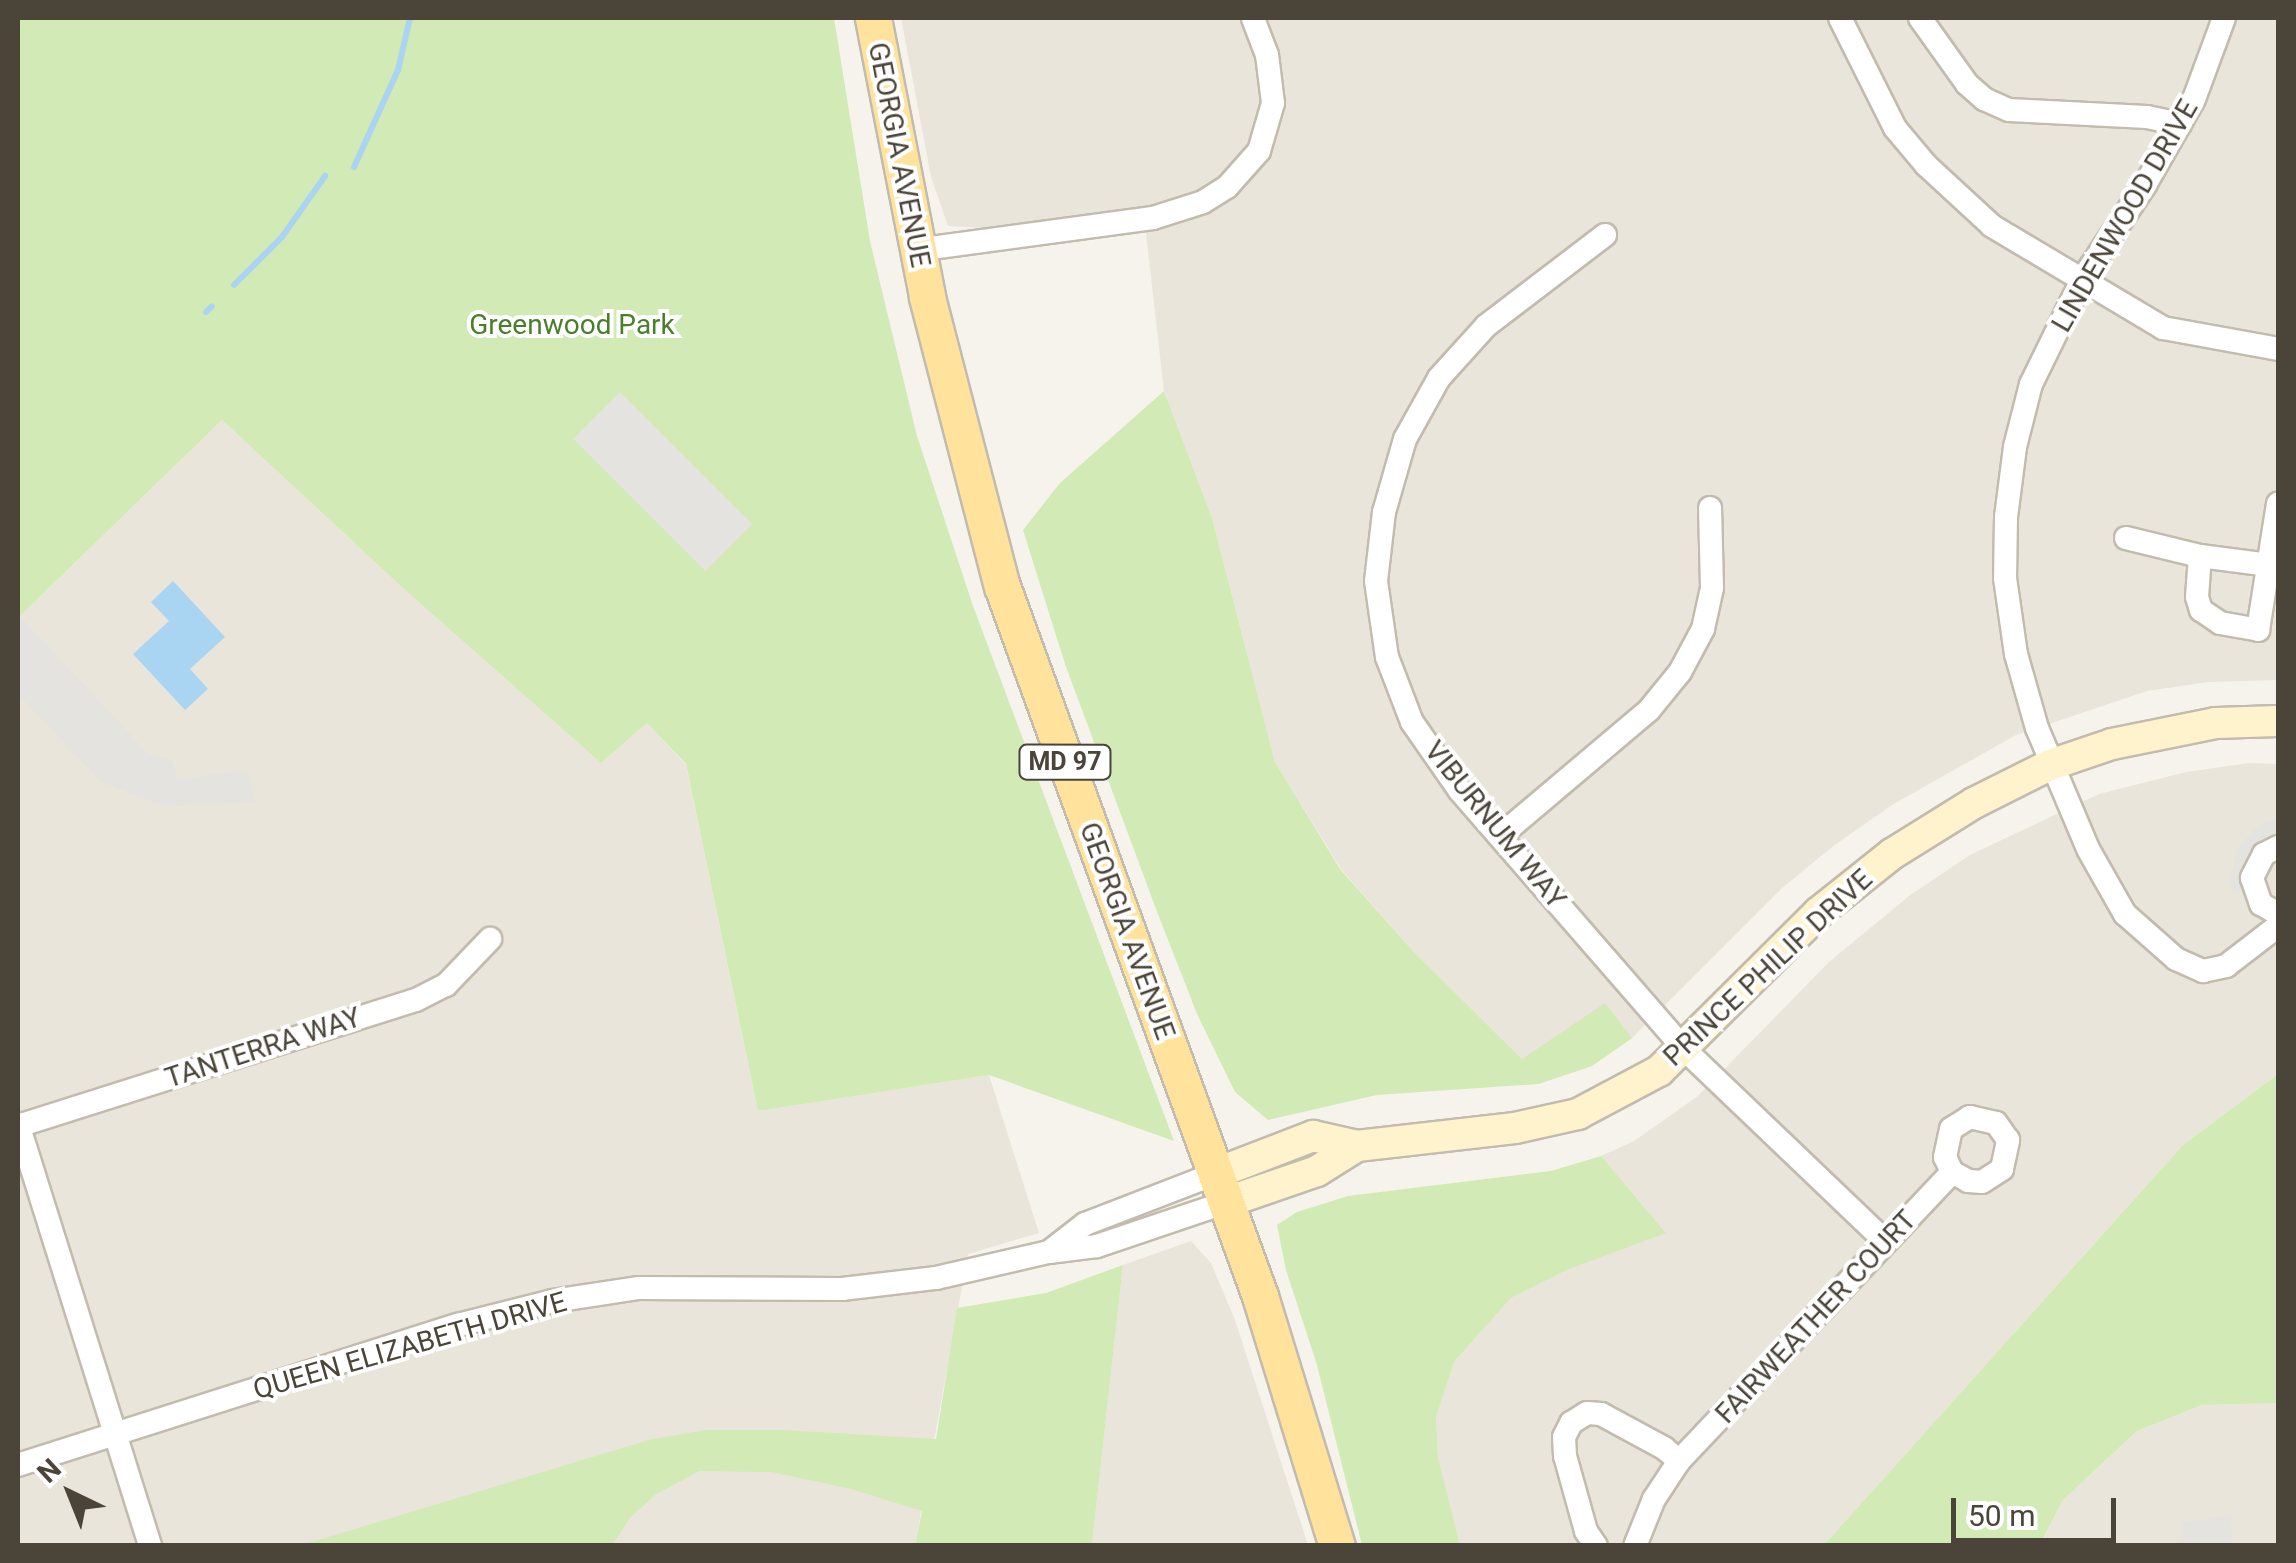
<!DOCTYPE html>
<style>
body{margin:0}
#map{position:relative;width:2296px;height:1563px;overflow:hidden;background:#f6f3ec;font-family:Roboto,sans-serif}
div>[style]{position:absolute}
[style*='--x']{left:calc(var(--x)*1px);top:calc(var(--y)*1px);width:calc(var(--w)*1px);rotate:calc(var(--a)*1deg)}
.residential>*{inset:0;background:#eae5da}
.green>*{inset:0;background:#d2eab5}
.parking>*{inset:0;background:#e5e3e0;transform-origin:0 0}
.water>*{inset:0;background:#a9d4f2}
.stream>*{height:6px;margin:-3px;padding:0 3px;transform-origin:3px;border-radius:3px;background:#a9d4f2}
.roads{filter:drop-shadow(2px 0 #c2bbae) drop-shadow(-2px 0 #c2bbae) drop-shadow(0 2px #c2bbae) drop-shadow(0 -2px #c2bbae)}
.street>*{height:22px;margin:-11px;padding:0 11px;transform-origin:11px;border-radius:11px;background:#fff}
.secondary>*{height:30px;margin:-15px;padding:0 15px;transform-origin:15px;border-radius:15px;background:#fff3cd}
.primary>*{height:35px;margin:-17.5px;padding:0 17.5px;transform-origin:17.5px;border-radius:17.5px;background:#ffe39c}
span{translate:-50% -50%;white-space:nowrap;text-align:center;line-height:1.15;-webkit-text-stroke:8px #fff;paint-order:stroke}
.shield-label span{padding:2px 8px;background:#fff;border:2px solid;border-radius:8px;-webkit-text-stroke-width:0}
.shield-label{font-size:25px;color:#4b4439;font-weight:700}
.street-label{font-size:28px;color:#4b4439}
.park-label{font-size:28px;color:#4a7f2a}
.frame{position:absolute;inset:0;border:20px solid #4b4439;pointer-events:none}
.north{position:absolute;left:20px;top:1443px;width:100px;height:100px;-webkit-text-stroke:8px #fff;paint-order:stroke;rotate:317deg;font-size:28px;font-weight:700;line-height:40px;text-align:center;color:#4b4439}
.north::after{content:'';display:block;margin:auto;width:35px;height:45px;background:#4b4439;clip-path:polygon(50% 0,100% 100%,50% 72%,0 100%)}
.scale{position:absolute;left:1951px;top:1498px;width:165px;height:45px;box-sizing:border-box;border:5px solid #4b4439;border-top:0;padding-left:12px;font-size:30px;line-height:35px;white-space:nowrap;color:#4b4439;-webkit-text-stroke:8px #fff;paint-order:stroke}
</style>
<div id="map">
<div class="residential">
<i style="clip-path:polygon(901px 18px,2278px 18px,2278px 680px,2208px 682px,2147px 691px,2016px 735px,1892px 805px,1832px 847px,1781px 889px,1632px 1038px,1592px 1066px,1538px 1084px,1522px 1059px,1413px 951px,1341px 869px,1275px 762px,1212px 518px,1164px 391px,1143px 207px,987px 228px,948px 226px,931px 177px)"></i>
<i style="clip-path:polygon(222px 420px,405px 590px,601px 763px,647px 723px,686px 765px,758px 1111px,989px 1075px,1039px 1233px,968px 1254px,915px 1545px,18px 1546px,18px 618px)"></i>
<i style="clip-path:polygon(2249px 763px,2278px 764px,2278px 1074px,2183px 1145px,1824px 1545px,1460px 1545px,1438px 1457px,1436px 1416px,1454px 1362px,1511px 1298px,1567px 1270px,1665px 1232px,1601px 1156px,1634px 1141px,1698px 1096px,1829px 962px,1909px 896px,1970px 855px,2099px 794px,2186px 772px)"></i>
<i style="clip-path:polygon(1191px 1241px,1211px 1263px,1235px 1320px,1308px 1545px,1092px 1546px,1123px 1265px)"></i>
<i style="clip-path:polygon(2278px 1403px,2278px 1545px,2040px 1546px,2063px 1500px,2137px 1431px,2202px 1405px)"></i>
</div>
<div class="green">
<i style="clip-path:polygon(18px 18px,834px 18px,870px 241px,917px 436px,973px 606px,1174px 1141px,989px 1075px,758px 1111px,686px 764px,647px 723px,601px 763px,405px 590px,222px 420px,18px 618px)"></i>
<i style="clip-path:polygon(1164px 391px,1212px 518px,1275px 762px,1340px 869px,1413px 951px,1522px 1059px,1605px 1003px,1632px 1038px,1592px 1066px,1538px 1084px,1377px 1095px,1268px 1120px,1235px 1092px,1197px 1014px,1156px 909px,1065px 664px,1023px 530px,1060px 483px)"></i>
<i style="clip-path:polygon(2278px 1074px,2278px 1403px,2202px 1405px,2137px 1431px,2063px 1500px,2040px 1545px,1824px 1545px,2183px 1145px)"></i>
<i style="clip-path:polygon(1601px 1156px,1666px 1233px,1567px 1270px,1511px 1298px,1454px 1362px,1436px 1417px,1438px 1457px,1460px 1545px,1362px 1545px,1317px 1365px,1286px 1270px,1277px 1225px,1297px 1212px,1348px 1196px,1551px 1171px)"></i>
<i style="clip-path:polygon(1123px 1265px,1092px 1545px,915px 1545px,922px 1511px,851px 1489px,772px 1472px,699px 1471px,655px 1495px,630px 1518px,612px 1545px,302px 1545px,652px 1439px,706px 1430px,784px 1430px,936px 1439px,957px 1308px,1046px 1293px)"></i>
</div>
<div class="parking">
<i style="left:620px;top:392px;width:187px;height:66px;rotate:45deg"></i>
<i style="clip-path:polygon(18px 614px,148px 753px,172px 761px,178px 779px,248px 771px,255px 802px,164px 806px,101px 782px,18px 694px)"></i>
<i style="clip-path:polygon(2278px 818px,2278px 847px,2253px 891px,2233px 893px,2229px 882px,2239px 846px,2260px 824px)"></i>
<i style="clip-path:polygon(2231px 1516px,2232px 1545px,2176px 1545px,2183px 1534px,2181px 1522px)"></i>
</div>
<div class="water">
<i style="clip-path:polygon(173px 581px,225px 637px,190px 669px,208px 689px,185px 710px,133px 654px,169px 621px,151px 602px)"></i>
</div>
<div class="stream">
<i style="--x:354;--y:167;--w:107;--a:-65.6"></i>
<i style="--x:398;--y:70;--w:53;--a:-77"></i>
<i style="--x:234;--y:285;--w:68;--a:-45"></i>
<i style="--x:282;--y:237;--w:75;--a:-54.8"></i>
<i style="--x:206;--y:312;--w:8;--a:-45"></i>
</div>
<div class="roads">
<div class="street">
<i style="--x:1840;--y:18;--w:123;--a:63.4"></i>
<i style="--x:1895;--y:128;--w:48;--a:50"></i>
<i style="--x:1926;--y:165;--w:90;--a:42.7"></i>
<i style="--x:1992;--y:226;--w:199;--a:30.8"></i>
<i style="--x:2163;--y:328;--w:117;--a:10.3"></i>
<i style="--x:1920;--y:18;--w:81;--a:54.5"></i>
<i style="--x:1967;--y:84;--w:23;--a:41"></i>
<i style="--x:1984;--y:99;--w:27;--a:24"></i>
<i style="--x:2009;--y:110;--w:138;--a:2.9"></i>
<i style="--x:2147;--y:117;--w:34;--a:12"></i>
<i style="--x:2224;--y:18;--w:86;--a:110.3"></i>
<i style="--x:2194;--y:99;--w:99;--a:119.7"></i>
<i style="--x:2145;--y:185;--w:112;--a:123.7"></i>
<i style="--x:2083;--y:278;--w:118;--a:116.1"></i>
<i style="--x:2031;--y:384;--w:65;--a:104.3"></i>
<i style="--x:2015;--y:447;--w:71;--a:97.3"></i>
<i style="--x:2006;--y:517;--w:61;--a:90.9"></i>
<i style="--x:2005;--y:578;--w:77;--a:81.8"></i>
<i style="--x:2016;--y:654;--w:77;--a:74.2"></i>
<i style="--x:2037;--y:728;--w:131;--a:67.1"></i>
<i style="--x:2088;--y:849;--w:75;--a:60.4"></i>
<i style="--x:2125;--y:914;--w:68;--a:41.4"></i>
<i style="--x:2176;--y:959;--w:30;--a:24"></i>
<i style="--x:2203;--y:971;--w:24;--a:-12"></i>
<i style="--x:2226;--y:966;--w:66;--a:-37.6"></i>
<i style="--x:1605;--y:235;--w:150;--a:142.6"></i>
<i style="--x:1486;--y:326;--w:70;--a:132.1"></i>
<i style="--x:1439;--y:378;--w:70;--a:119.1"></i>
<i style="--x:1405;--y:439;--w:76;--a:106"></i>
<i style="--x:1384;--y:512;--w:69;--a:96.6"></i>
<i style="--x:1376;--y:581;--w:77;--a:81.8"></i>
<i style="--x:1387;--y:657;--w:70;--a:69"></i>
<i style="--x:1412;--y:722;--w:84;--a:55.2"></i>
<i style="--x:1460;--y:791;--w:342;--a:49"></i>
<i style="--x:1684;--y:1049;--w:279;--a:43.7"></i>
<i style="--x:916;--y:250;--w:239;--a:-7.7"></i>
<i style="--x:1153;--y:218;--w:52;--a:-17.7"></i>
<i style="--x:1203;--y:202;--w:28;--a:-32"></i>
<i style="--x:1227;--y:187;--w:48;--a:-48.4"></i>
<i style="--x:1259;--y:151;--w:50;--a:-73.7"></i>
<i style="--x:1273;--y:103;--w:48;--a:-97.1"></i>
<i style="--x:1267;--y:55;--w:40;--a:-111"></i>
<i style="--x:2126;--y:538;--w:76;--a:13.7"></i>
<i style="--x:2200;--y:556;--w:70;--a:7.4"></i>
<i style="--x:2200;--y:556;--w:41;--a:94.2"></i>
<i style="--x:2197;--y:597;--w:14;--a:73"></i>
<i style="--x:2201;--y:610;--w:23;--a:34"></i>
<i style="--x:2220;--y:623;--w:39;--a:10"></i>
<i style="--x:2258;--y:630;--w:128;--a:-81"></i>
<i style="--x:1500;--y:836;--w:195;--a:-40.2"></i>
<i style="--x:1649;--y:710;--w:49;--a:-50.8"></i>
<i style="--x:1680;--y:672;--w:49;--a:-61.9"></i>
<i style="--x:1703;--y:629;--w:42;--a:-77.6"></i>
<i style="--x:1712;--y:588;--w:80;--a:-91.4"></i>
<i style="--x:2278;--y:847;--w:16;--a:153"></i>
<i style="--x:2264;--y:854;--w:27;--a:117"></i>
<i style="--x:2252;--y:878;--w:28;--a:71"></i>
<i style="--x:2261;--y:904;--w:20;--a:30"></i>
<i style="--x:18;--y:1124;--w:442;--a:72.6"></i>
<i style="--x:18;--y:1126;--w:417;--a:-17.6"></i>
<i style="--x:416;--y:1000;--w:34;--a:-27"></i>
<i style="--x:446;--y:985;--w:64;--a:-46.3"></i>
<i style="--x:1049;--y:1252;--w:46;--a:-37.9"></i>
<i style="--x:1085;--y:1224;--w:142;--a:-21.1"></i>
<i style="--x:18;--y:1465;--w:462;--a:-17.7"></i>
<i style="--x:458;--y:1325;--w:98;--a:-14.2"></i>
<i style="--x:553;--y:1301;--w:87;--a:-8.6"></i>
<i style="--x:639;--y:1288;--w:203;--a:0.3"></i>
<i style="--x:842;--y:1289;--w:95;--a:-6.7"></i>
<i style="--x:936;--y:1278;--w:116;--a:-13"></i>
<i style="--x:1049;--y:1252;--w:48;--a:-7.1"></i>
<i style="--x:1097;--y:1246;--w:137;--a:-18.7"></i>
<i style="--x:1596;--y:1546;--w:18;--a:-124"></i>
<i style="--x:1586;--y:1531;--w:78;--a:-105.6"></i>
<i style="--x:1565;--y:1456;--w:19;--a:-93"></i>
<i style="--x:1564;--y:1437;--w:16;--a:-63"></i>
<i style="--x:1571;--y:1423;--w:19;--a:-32"></i>
<i style="--x:1587;--y:1413;--w:14;--a:4"></i>
<i style="--x:1601;--y:1414;--w:72;--a:28.4"></i>
<i style="--x:1664;--y:1448;--w:20;--a:41"></i>
<i style="--x:1679;--y:1461;--w:398;--a:-46.6"></i>
<i style="--x:1952;--y:1172;--w:18;--a:29"></i>
<i style="--x:1968;--y:1181;--w:14;--a:4"></i>
<i style="--x:1982;--y:1182;--w:24;--a:-33"></i>
<i style="--x:2002;--y:1169;--w:30;--a:-78"></i>
<i style="--x:2008;--y:1140;--w:21;--a:-125"></i>
<i style="--x:1996;--y:1123;--w:27;--a:-167"></i>
<i style="--x:1970;--y:1117;--w:22;--a:148"></i>
<i style="--x:1951;--y:1129;--w:29;--a:102"></i>
<i style="--x:1945;--y:1157;--w:17;--a:65"></i>
<i style="--x:1635;--y:1546;--w:51;--a:-68"></i>
<i style="--x:1654;--y:1499;--w:45;--a:-56.7"></i>
</div>
<div class="secondary">
<i style="--x:1217;--y:1173;--w:103;--a:-21.1"></i>
<i style="--x:1313;--y:1136;--w:45;--a:12.8"></i>
<i style="--x:1357;--y:1146;--w:159;--a:-6.5"></i>
<i style="--x:1515;--y:1128;--w:65;--a:-12.5"></i>
<i style="--x:1578;--y:1114;--w:92;--a:-28"></i>
<i style="--x:1659;--y:1071;--w:224;--a:-44.8"></i>
<i style="--x:1818;--y:913;--w:95;--a:-38.6"></i>
<i style="--x:1892;--y:854;--w:97;--a:-31.9"></i>
<i style="--x:1974;--y:803;--w:85;--a:-26.6"></i>
<i style="--x:2050;--y:765;--w:65;--a:-18.7"></i>
<i style="--x:2112;--y:744;--w:106;--a:-11.4"></i>
<i style="--x:2216;--y:723;--w:62;--a:-1.8"></i>
<i style="--x:1227;--y:1202;--w:95;--a:-19"></i>
<i style="--x:1317;--y:1171;--w:47;--a:-32"></i>
</div>
<div class="primary">
<i style="--x:873;--y:18;--w:284;--a:79"></i>
<i style="--x:927;--y:297;--w:299;--a:75.5"></i>
<i style="--x:1002;--y:586;--w:755;--a:70.03"></i>
<i style="--x:1260;--y:1296;--w:262;--a:72.9"></i>
</div>
</div>
<div class="shield-label">
<span style="left:1065px;top:762px">MD 97</span>
</div>
<div class="street-label">
<span style="left:899px;top:155px;rotate:79deg">GEORGIA AVENUE</span>
<span style="left:2125px;top:216px;rotate:-60deg">LINDENWOOD DRIVE</span>
<span style="left:1495px;top:825px;rotate:51deg">VIBURNUM WAY</span>
<span style="left:1127px;top:931px;rotate:70deg">GEORGIA AVENUE</span>
<span style="left:1768px;top:968px;rotate:-43deg">PRINCE PHILIP DRIVE</span>
<span style="left:263px;top:1048px;rotate:-18deg">TANTERRA WAY</span>
<span style="left:1816px;top:1317px;rotate:-47deg">FAIRWEATHER COURT</span>
<span style="left:410px;top:1346px;rotate:-16deg">QUEEN ELIZABETH DRIVE</span>
</div>
<div class="park-label">
<span style="left:572px;top:325px">Greenwood Park</span>
</div>
<div class="frame"></div>
<div class="north">N</div>
<div class="scale">50 m</div>
</div>
